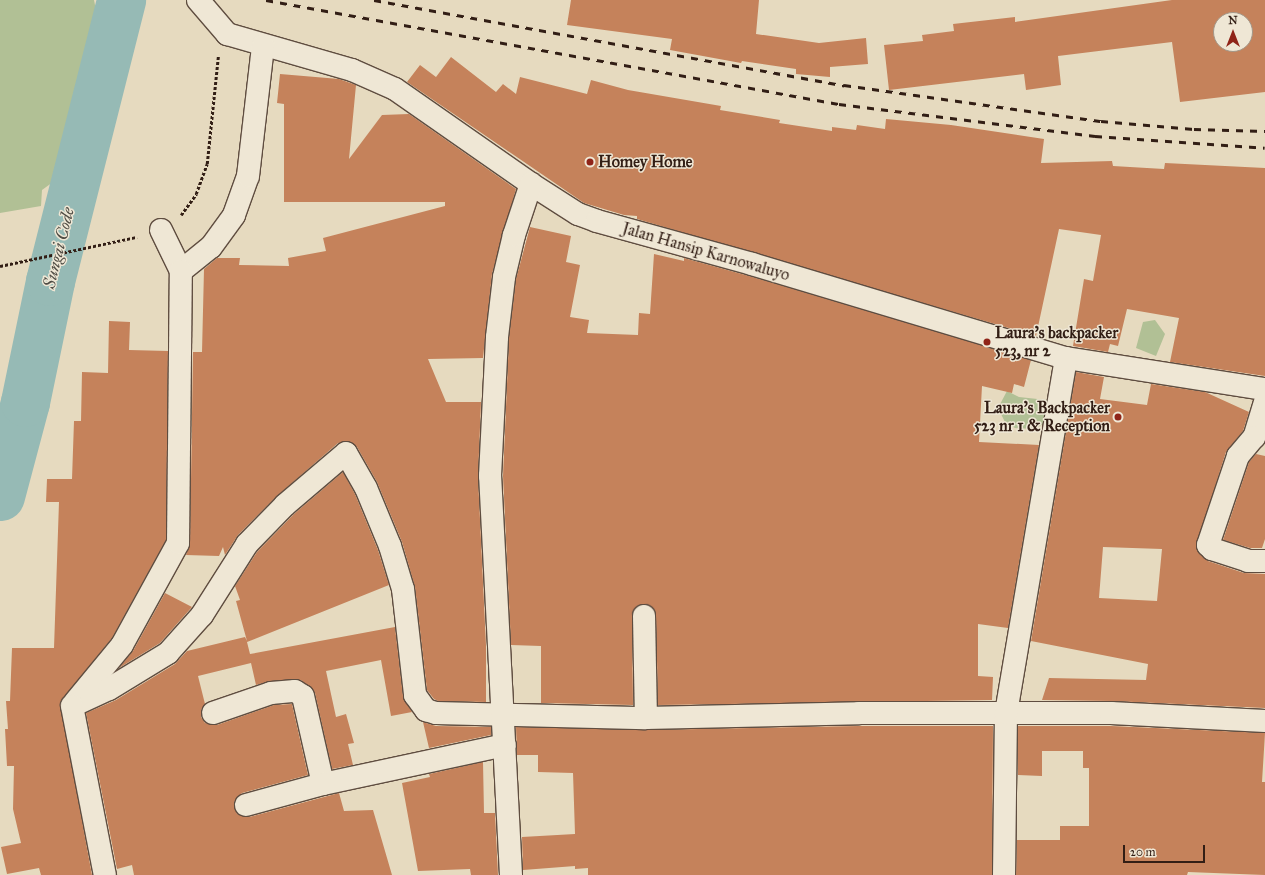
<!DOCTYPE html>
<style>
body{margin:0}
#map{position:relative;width:1265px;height:875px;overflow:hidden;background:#e6dabf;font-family:"IM FELL Great Primer",serif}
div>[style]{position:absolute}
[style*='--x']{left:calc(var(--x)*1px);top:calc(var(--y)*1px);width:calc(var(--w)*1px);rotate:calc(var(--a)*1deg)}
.green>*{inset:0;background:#b1c095}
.river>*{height:49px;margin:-24.5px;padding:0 24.5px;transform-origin:24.5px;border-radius:24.5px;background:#96bab5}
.building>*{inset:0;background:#c5825b}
.path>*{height:2.5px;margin-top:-1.25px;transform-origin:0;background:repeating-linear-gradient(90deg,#321e15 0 3px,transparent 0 5px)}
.roads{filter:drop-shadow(1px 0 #5f4d40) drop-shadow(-1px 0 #5f4d40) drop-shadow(0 1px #5f4d40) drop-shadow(0 -1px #5f4d40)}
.minor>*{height:22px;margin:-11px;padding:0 11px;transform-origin:11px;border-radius:11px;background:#efe7d5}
.rail>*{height:3px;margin-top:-1.5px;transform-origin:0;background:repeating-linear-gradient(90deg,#321e15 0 7px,transparent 0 14px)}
.dots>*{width:11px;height:11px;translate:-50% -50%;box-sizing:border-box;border:2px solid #efe7d5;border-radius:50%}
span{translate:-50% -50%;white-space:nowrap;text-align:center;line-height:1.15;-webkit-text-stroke:3px #efe7d5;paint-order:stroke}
.poi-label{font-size:16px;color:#321e15;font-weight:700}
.left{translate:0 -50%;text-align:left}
.right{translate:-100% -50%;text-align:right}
.street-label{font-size:16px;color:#321e15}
.water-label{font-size:17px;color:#504d45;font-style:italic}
.north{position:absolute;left:1213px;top:12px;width:40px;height:40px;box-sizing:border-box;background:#efe7d5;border:1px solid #a39788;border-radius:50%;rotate:0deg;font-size:11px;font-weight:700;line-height:16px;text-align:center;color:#321e15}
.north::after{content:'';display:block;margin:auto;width:14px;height:18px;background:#8f2418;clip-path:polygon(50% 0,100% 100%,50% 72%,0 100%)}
.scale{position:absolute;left:1123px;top:845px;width:82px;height:18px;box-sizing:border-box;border:2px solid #321e15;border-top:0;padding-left:5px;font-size:12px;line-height:14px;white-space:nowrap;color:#321e15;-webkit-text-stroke:3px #efe7d5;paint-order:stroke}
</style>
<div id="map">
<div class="green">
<i style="clip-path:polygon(0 0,94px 0,96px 10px,57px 174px,53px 182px,42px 190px,41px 206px,0 213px)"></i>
<i style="clip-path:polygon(1155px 320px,1165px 334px,1156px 356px,1136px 348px,1143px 322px)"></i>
<i style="clip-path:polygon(1007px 391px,1019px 397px,1056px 401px,1047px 422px,1034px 429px,1015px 428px,1005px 422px,998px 408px)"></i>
</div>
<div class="river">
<i style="--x:0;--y:496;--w:97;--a:-75.1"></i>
<i style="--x:25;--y:402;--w:124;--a:-78.3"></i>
<i style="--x:50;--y:281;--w:290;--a:-75.8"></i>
</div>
<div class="building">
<i style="clip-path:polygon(571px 0,759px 0,756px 34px,819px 43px,866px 38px,868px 64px,830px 67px,830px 77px,796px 74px,796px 69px,742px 61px,741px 63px,670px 50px,672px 39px,567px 25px)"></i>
<i style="clip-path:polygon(evenodd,1172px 0,1265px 0,1265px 92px,1180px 102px,1172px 42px,1058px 56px,1061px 85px,1026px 90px,1024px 74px,889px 90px,884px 45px,923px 41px,922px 35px,954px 31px,953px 24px,1015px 17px,1015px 22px,1172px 0,1221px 20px,1245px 20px,1245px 44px,1221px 44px,1221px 20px)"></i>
<i style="clip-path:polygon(451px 57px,496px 92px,503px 84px,516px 94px,520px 77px,587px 94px,591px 80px,628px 90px,721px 106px,720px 110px,780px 120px,779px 123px,832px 131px,832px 127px,856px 130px,857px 125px,885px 129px,886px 119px,951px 125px,1044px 139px,1041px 163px,1112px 161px,1113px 166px,1164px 169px,1165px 163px,1265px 168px,1265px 376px,1170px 362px,1179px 318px,1127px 309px,1118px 346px,1110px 344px,1108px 352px,1073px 346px,1084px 279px,1093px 281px,1101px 235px,1059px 229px,1036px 336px,637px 219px,637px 216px,624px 215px,584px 203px,407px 82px,420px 65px,436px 77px)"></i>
<i style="clip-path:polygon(280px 74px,339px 79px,356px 85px,349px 159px,382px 115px,409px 114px,516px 189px,492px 274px,483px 358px,428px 359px,446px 402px,481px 402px,478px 477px,486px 645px,486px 702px,438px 701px,434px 699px,427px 690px,415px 587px,402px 542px,377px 482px,357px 447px,351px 442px,338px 443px,277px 496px,238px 535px,225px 555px,223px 547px,219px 556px,186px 555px,190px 543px,193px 352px,202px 352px,204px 269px,217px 258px,240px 258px,239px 265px,289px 266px,288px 258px,326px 251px,323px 238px,445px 206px,445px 202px,284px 202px,284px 104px,277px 103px)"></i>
<i style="clip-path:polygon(530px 227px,571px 236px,566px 262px,580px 265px,570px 317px,589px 320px,587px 333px,638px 335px,639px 313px,650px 314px,654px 254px,684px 261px,684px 258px,749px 276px,1031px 360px,1024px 387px,1014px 384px,1012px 393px,982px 386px,979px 442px,1039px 445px,1008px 628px,978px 624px,978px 676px,993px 677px,992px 700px,658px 705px,656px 616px,654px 609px,644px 604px,637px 606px,632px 616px,633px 705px,541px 703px,541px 646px,511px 645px,503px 476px,509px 338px,516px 279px)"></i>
<i style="clip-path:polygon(109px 321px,130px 322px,129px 350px,168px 351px,166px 540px,112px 638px,60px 702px,92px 875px,41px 875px,39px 868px,7px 874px,1px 847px,21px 843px,13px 809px,14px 766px,7px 766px,5px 729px,8px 729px,6px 701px,10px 701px,12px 648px,54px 648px,59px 502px,46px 502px,47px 479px,72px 479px,74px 421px,81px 421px,82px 372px,108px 373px)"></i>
<i style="clip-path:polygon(evenodd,1076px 372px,1104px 377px,1100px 399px,1147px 405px,1151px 384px,1205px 392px,1249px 412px,1243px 431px,1226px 452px,1196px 547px,1208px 561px,1244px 573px,1265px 574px,1265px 708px,1112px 701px,1042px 700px,1049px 678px,1146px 680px,1148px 664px,1031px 641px,1076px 372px,1103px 547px,1162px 549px,1157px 601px,1099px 598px,1103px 547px)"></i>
<i style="clip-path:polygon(1256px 454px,1265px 456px,1265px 539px,1262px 548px,1250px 548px,1223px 540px,1249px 462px)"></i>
<i style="clip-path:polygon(343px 472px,355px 494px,378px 550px,389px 585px,247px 642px,250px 654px,395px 627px,403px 696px,412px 712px,391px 716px,381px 660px,326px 671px,336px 717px,346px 714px,354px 743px,348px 744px,353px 765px,332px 769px,315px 693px,301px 680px,270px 681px,256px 685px,251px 663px,198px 676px,205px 704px,201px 710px,201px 717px,205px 723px,217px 725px,274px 705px,292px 704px,308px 775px,242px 793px,234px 802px,237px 814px,249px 817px,339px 793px,344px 811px,373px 810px,392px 875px,134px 875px,132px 865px,117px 869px,86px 713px,116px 700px,175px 664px,187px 651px,245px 637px,247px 641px,236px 601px,240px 600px,235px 586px,257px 552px,294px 514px)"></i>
<i style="clip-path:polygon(165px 593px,192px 607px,160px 643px,119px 668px,133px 651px)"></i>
<i style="clip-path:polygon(423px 722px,436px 726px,491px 727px,491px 735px,429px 748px)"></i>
<i style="clip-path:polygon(859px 726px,993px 726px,992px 875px,588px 875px,588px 868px,575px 869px,575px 866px,523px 870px,522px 837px,575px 834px,573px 773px,538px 772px,538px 755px,517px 755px,516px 727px,646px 730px)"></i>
<i style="clip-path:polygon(1018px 726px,1111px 726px,1265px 733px,1262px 782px,1265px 782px,1265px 875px,1188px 872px,1187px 875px,1016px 875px,1017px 840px,1060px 840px,1060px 826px,1089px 826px,1089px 768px,1083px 768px,1083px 751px,1042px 751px,1042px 776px,1018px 775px)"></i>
<i style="clip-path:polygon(483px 762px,484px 813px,495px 813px,498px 875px,471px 875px,470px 869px,418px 871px,402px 783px,430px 777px,429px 774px)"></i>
</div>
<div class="path">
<i style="--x:181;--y:215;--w:26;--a:-54"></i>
<i style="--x:196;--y:194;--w:32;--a:-70"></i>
<i style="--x:207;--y:164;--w:108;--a:-84.1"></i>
<i style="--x:0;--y:266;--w:140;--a:-12"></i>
</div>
<div class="roads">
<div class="minor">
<i style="--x:198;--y:0;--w:45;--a:49.5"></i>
<i style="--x:227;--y:34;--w:130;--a:16.1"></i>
<i style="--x:352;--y:70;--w:47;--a:23.8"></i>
<i style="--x:395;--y:89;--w:166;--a:34.9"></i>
<i style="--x:531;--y:184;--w:56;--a:32.6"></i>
<i style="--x:578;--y:214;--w:20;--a:20"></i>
<i style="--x:597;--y:221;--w:161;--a:15.5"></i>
<i style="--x:752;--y:264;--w:328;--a:16.7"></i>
<i style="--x:1066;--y:358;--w:201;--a:8.9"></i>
<i style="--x:161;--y:230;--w:46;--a:64"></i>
<i style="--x:181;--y:271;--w:38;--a:-39"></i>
<i style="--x:211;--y:247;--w:39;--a:-54"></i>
<i style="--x:234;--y:215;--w:41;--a:-70.3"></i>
<i style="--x:248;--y:176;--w:131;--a:-83.4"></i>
<i style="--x:1265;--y:402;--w:37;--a:107"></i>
<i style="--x:1254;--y:437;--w:25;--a:130"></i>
<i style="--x:1238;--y:456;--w:94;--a:108.6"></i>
<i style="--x:1208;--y:545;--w:6;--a:45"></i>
<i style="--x:1212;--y:549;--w:38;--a:18"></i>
<i style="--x:1248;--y:561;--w:17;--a:0"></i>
<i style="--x:644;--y:616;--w:102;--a:88.9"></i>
<i style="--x:75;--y:702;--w:74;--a:-50.5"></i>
<i style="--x:122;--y:645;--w:116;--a:-61.2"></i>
<i style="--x:178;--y:543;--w:272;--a:-89.4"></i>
<i style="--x:72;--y:706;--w:41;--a:-24.7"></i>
<i style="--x:109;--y:689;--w:69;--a:-31.4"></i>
<i style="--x:168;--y:653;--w:51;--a:-48.2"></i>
<i style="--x:202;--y:615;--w:84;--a:-57.6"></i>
<i style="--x:247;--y:544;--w:54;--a:-45.7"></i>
<i style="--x:285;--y:505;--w:80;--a:-40.4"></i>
<i style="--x:346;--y:453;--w:40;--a:60.3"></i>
<i style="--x:366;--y:488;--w:63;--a:67.5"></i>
<i style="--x:390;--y:546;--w:45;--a:73.2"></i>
<i style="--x:403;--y:589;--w:107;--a:83.5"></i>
<i style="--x:415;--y:695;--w:19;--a:54"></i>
<i style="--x:426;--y:710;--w:10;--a:17"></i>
<i style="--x:436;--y:713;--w:210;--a:1.4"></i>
<i style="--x:646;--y:718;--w:213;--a:-1.3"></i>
<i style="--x:859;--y:713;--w:252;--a:0"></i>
<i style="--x:1111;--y:713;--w:154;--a:3"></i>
<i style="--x:72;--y:706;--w:172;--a:79"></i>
<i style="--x:213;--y:713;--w:61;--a:-19"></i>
<i style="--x:271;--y:693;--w:24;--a:-5"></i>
<i style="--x:295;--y:691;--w:9;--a:32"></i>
<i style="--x:303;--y:696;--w:90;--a:77.2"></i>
<i style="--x:323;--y:784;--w:186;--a:-12.1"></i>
<i style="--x:246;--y:805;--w:80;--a:-15.3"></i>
<i style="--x:511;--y:875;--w:400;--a:-93"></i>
<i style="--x:490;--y:476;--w:139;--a:-87.1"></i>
<i style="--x:497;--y:337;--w:60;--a:-83.3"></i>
<i style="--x:504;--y:277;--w:43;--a:-76.6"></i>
<i style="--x:514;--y:235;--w:54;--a:-71.6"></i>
<i style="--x:1004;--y:875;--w:162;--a:-89.3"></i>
<i style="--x:1006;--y:713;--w:360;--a:-80.4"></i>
</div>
</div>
<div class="rail">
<i style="--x:266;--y:0;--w:582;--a:10.29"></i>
<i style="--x:839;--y:104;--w:258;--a:7.1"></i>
<i style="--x:1095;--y:136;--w:170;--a:4"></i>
<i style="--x:374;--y:0;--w:478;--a:10.3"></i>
<i style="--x:844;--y:85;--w:260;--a:8"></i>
<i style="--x:1101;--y:121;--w:93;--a:4.9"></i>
<i style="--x:1194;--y:129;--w:71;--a:1.6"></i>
</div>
<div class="dots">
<i style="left:590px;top:162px;background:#8f2418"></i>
<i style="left:987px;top:342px;background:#8f2418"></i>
<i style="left:1118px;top:417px;background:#8f2418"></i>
</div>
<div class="poi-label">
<span class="left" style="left:598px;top:162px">Homey Home</span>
<span class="left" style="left:995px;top:342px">Laura's backpacker<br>523, nr 2</span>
<span class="right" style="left:1110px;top:417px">Laura's Backpacker<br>523 nr 1 &amp; Reception</span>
</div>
<div class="street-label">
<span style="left:706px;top:252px;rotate:16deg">Jalan Hansip Karnowaluyo</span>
</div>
<div class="water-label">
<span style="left:59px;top:248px;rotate:-76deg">Sungai Code</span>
</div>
<div class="north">N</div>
<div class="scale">20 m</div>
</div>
